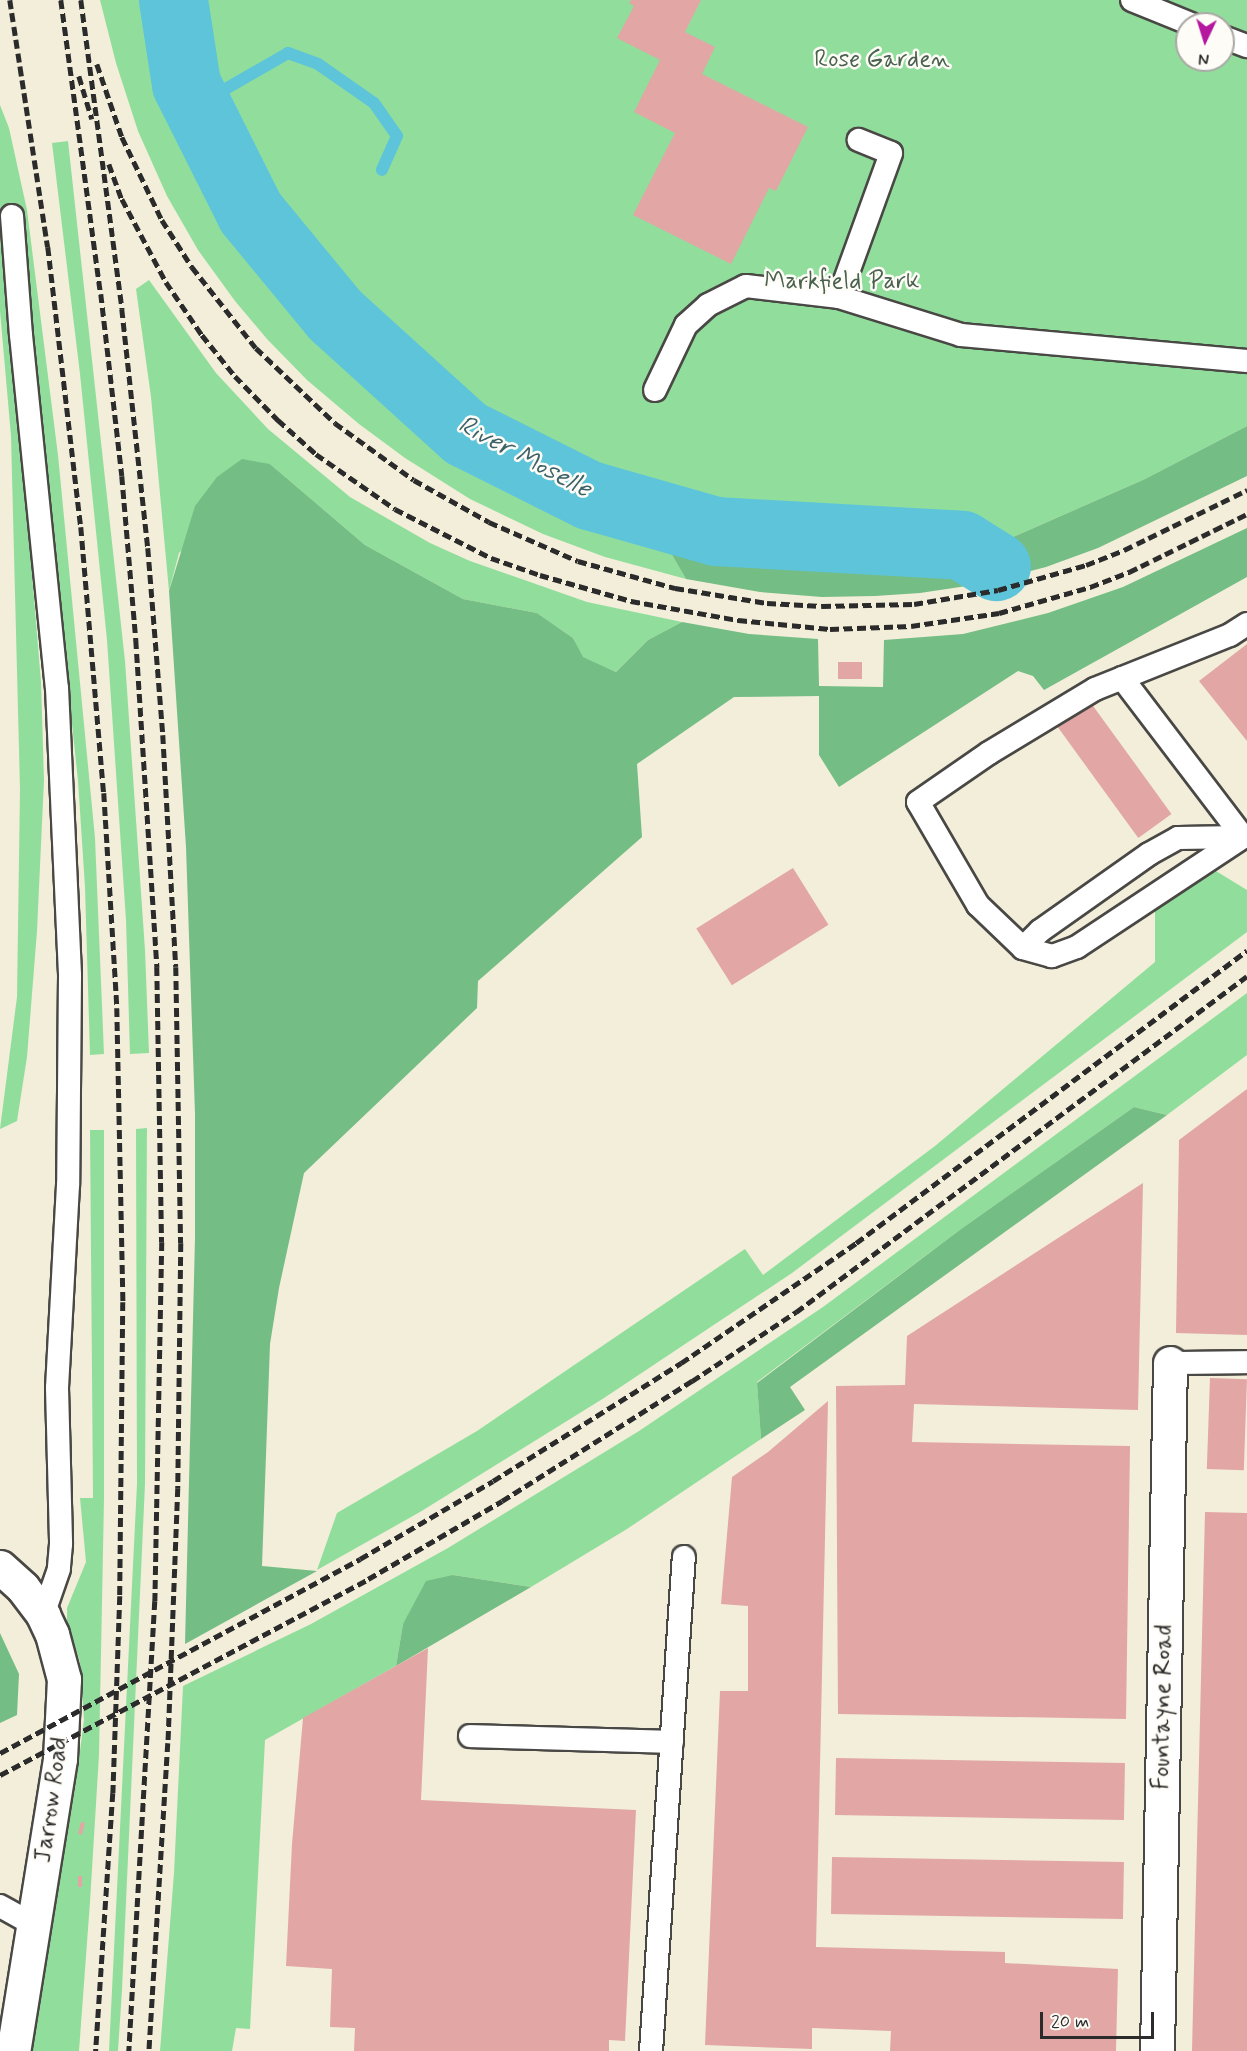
<!DOCTYPE html>
<style>
body{margin:0}
#map{position:relative;width:1247px;height:2051px;overflow:hidden;background:#f2eed9;font-family:Mynerve,sans-serif}
div>[style]{position:absolute}
[style*='--x']{left:calc(var(--x)*1px);top:calc(var(--y)*1px);width:calc(var(--w)*1px);rotate:calc(var(--a)*1deg)}
.green>*{inset:0;background:#91de9c}
.forest>*{inset:0;background:#74bd84}
.stream>*{height:12px;margin:-6px;padding:0 6px;transform-origin:6px;border-radius:6px;background:#5dc4da}
.river>*{height:69px;margin:-34.5px;padding:0 34.5px;transform-origin:34.5px;border-radius:34.5px;background:#5dc4da}
.building>*{inset:0;background:#e2a6a4;transform-origin:0 0}
.roads{filter:drop-shadow(2px 0 #494845) drop-shadow(-2px 0 #494845) drop-shadow(0 2px #494845) drop-shadow(0 -2px #494845)}
.lane>*{height:22px;margin:-11px;padding:0 11px;transform-origin:11px;border-radius:11px;background:#fff}
.street>*{height:33px;margin:-16.5px;padding:0 16.5px;transform-origin:16.5px;border-radius:16.5px;background:#fff}
.rail>*{height:4.5px;margin-top:-2.25px;transform-origin:0;background:repeating-linear-gradient(90deg,#2b2b2b 0 9px,transparent 0 13.5px)}
span{translate:-50% -50%;white-space:nowrap;text-align:center;line-height:1.15;-webkit-text-stroke:5px #fdfcf7;paint-order:stroke}
.park-label{font-size:24px;color:#4a614d}
.street-label{font-size:24px;color:#2b2b2b}
.water-label{font-size:26px;color:#3c6168;font-style:italic}
.north{position:absolute;left:1175px;top:12px;width:60px;height:60px;box-sizing:border-box;background:#fdfcf7;border:2px solid #a9a8a5;border-radius:50%;rotate:184deg;font-size:16px;font-weight:700;line-height:24px;text-align:center;color:#2b2b2b}
.north::after{content:'';display:block;margin:auto;width:21px;height:27px;background:#b5179e;clip-path:polygon(50% 0,100% 100%,50% 72%,0 100%)}
.scale{position:absolute;left:1040px;top:2012px;width:114px;height:27px;box-sizing:border-box;border:3px solid #2b2b2b;border-top:0;padding-left:8px;font-size:18px;line-height:21px;white-space:nowrap;color:#2b2b2b;-webkit-text-stroke:4px #fdfcf7;paint-order:stroke}
</style>
<div id="map">
<div class="green">
<i style="clip-path:polygon(evenodd,100px 0,1247px 0,1247px 426px,1145px 479px,1013px 537px,929px 556px,838px 565px,713px 550px,661px 535px,686px 579px,605px 557px,543px 534px,470px 499px,405px 458px,359px 424px,307px 380px,267px 339px,235px 301px,198px 250px,167px 196px,138px 131px,116px 63px,100px 0,1187px 24px,1223px 24px,1223px 60px,1187px 60px,1187px 24px)"></i>
<i style="clip-path:polygon(0 105px,9px 128px,27px 210px,58px 455px,95px 838px,104px 1054px,90px 1055px,85px 887px,78px 781px,18px 210px,14px 358px,41px 682px,44px 780px,37px 931px,27px 1057px,17px 1121px,0 1129px,17px 997px,20px 789px,11px 436px,0 311px)"></i>
<i style="clip-path:polygon(68px 141px,125px 661px,145px 950px,149px 1053px,130px 1054px,126px 920px,107px 640px,80px 374px,52px 143px)"></i>
<i style="clip-path:polygon(149px 280px,216px 373px,268px 429px,350px 497px,430px 543px,470px 561px,587px 602px,682px 622px,648px 640px,616px 672px,582px 657px,573px 638px,537px 613px,463px 599px,365px 545px,270px 464px,179px 553px,169px 591px,151px 397px,136px 289px)"></i>
<i style="clip-path:polygon(1211px 868px,1247px 890px,1247px 932px,792px 1273px,604px 1398px,420px 1512px,317px 1570px,337px 1513px,477px 1431px,745px 1249px,763px 1275px,935px 1146px,1155px 962px,1155px 906px)"></i>
<i style="clip-path:polygon(1247px 993px,1247px 1055px,1167px 1115px,1134px 1107px,961px 1229px,757px 1382px,761px 1439px,627px 1529px,531px 1587px,453px 1575px,403px 1624px,396px 1666px,265px 1740px,250px 2029px,236px 2028px,232px 2051px,160px 2051px,174px 1873px,183px 1686px,311px 1624px,448px 1548px,639px 1431px,823px 1307px)"></i>
<i style="clip-path:polygon(147px 1128px,145px 1484px,122px 1990px,118px 2051px,109px 2051px,137px 1484px,136px 1129px)"></i>
<i style="clip-path:polygon(90px 1130px,104px 1130px,104px 1499px,99px 1755px,90px 1902px,79px 2051px,31px 2051px,76px 1782px,84px 1720px,80px 1662px,67px 1622px,67px 1608px,86px 1562px,80px 1498px,93px 1498px)"></i>
</div>
<div class="forest">
<i style="clip-path:polygon(1247px 426px,1247px 476px,1098px 548px,1046px 567px,980px 584px,920px 593px,875px 596px,822px 597px,760px 592px,686px 579px,660px 534px,713px 550px,838px 565px,929px 556px,1013px 537px,1145px 479px)"></i>
<i style="clip-path:polygon(242px 459px,270px 464px,365px 545px,463px 599px,537px 613px,573px 638px,583px 657px,616px 672px,648px 640px,682px 622px,749px 634px,818px 639px,819px 686px,883px 687px,884px 640px,963px 634px,1048px 613px,1123px 587px,1247px 528px,1247px 577px,1044px 690px,1033px 676px,1018px 671px,839px 787px,819px 755px,819px 696px,734px 697px,637px 764px,642px 837px,478px 981px,477px 1008px,304px 1173px,279px 1288px,270px 1344px,262px 1566px,317px 1571px,185px 1644px,195px 1238px,195px 1114px,186px 847px,169px 591px,195px 506px,217px 477px)"></i>
<i style="clip-path:polygon(1134px 1107px,1167px 1115px,790px 1387px,805px 1410px,761px 1439px,757px 1383px,961px 1229px)"></i>
<i style="clip-path:polygon(453px 1575px,531px 1587px,396px 1666px,403px 1624px,426px 1581px)"></i>
<i style="clip-path:polygon(0 1633px,19px 1674px,17px 1715px,0 1723px)"></i>
</div>
<div class="stream">
<i style="--x:181;--y:53;--w:42;--a:53.7"></i>
<i style="--x:206;--y:87;--w:16;--a:14"></i>
<i style="--x:222;--y:91;--w:76;--a:-29.9"></i>
<i style="--x:288;--y:53;--w:32;--a:20"></i>
<i style="--x:318;--y:64;--w:68;--a:34.9"></i>
<i style="--x:374;--y:103;--w:40;--a:55.1"></i>
<i style="--x:397;--y:136;--w:37;--a:114"></i>
</div>
<div class="river">
<i style="--x:173;--y:0;--w:85;--a:81.2"></i>
<i style="--x:186;--y:84;--w:143;--a:63.4"></i>
<i style="--x:250;--y:212;--w:134;--a:50.5"></i>
<i style="--x:335;--y:315;--w:176;--a:42.2"></i>
<i style="--x:465;--y:433;--w:139;--a:26.6"></i>
<i style="--x:589;--y:495;--w:131;--a:15.9"></i>
<i style="--x:715;--y:531;--w:247;--a:3.2"></i>
<i style="--x:962;--y:545;--w:40;--a:32"></i>
</div>
<div class="building">
<i style="clip-path:polygon(631px 0,701px 0,685px 32px,715px 47px,702px 74px,808px 127px,776px 191px,769px 188px,731px 264px,633px 215px,675px 133px,634px 112px,660px 60px,617px 38px,634px 6px,629px 3px)"></i>
<i style="clip-path:polygon(1247px 644px,1247px 741px,1199px 681px)"></i>
<i style="left:838px;top:662px;width:24px;height:17px"></i>
<i style="left:1088px;top:699px;width:142px;height:41px;rotate:54deg"></i>
<i style="left:793px;top:868px;width:67px;height:114px;rotate:58deg"></i>
<i style="clip-path:polygon(1247px 1089px,1247px 1335px,1176px 1333px,1179px 1140px)"></i>
<i style="clip-path:polygon(1143px 1183px,1138px 1410px,914px 1404px,912px 1442px,1130px 1446px,1126px 1719px,838px 1714px,836px 1386px,905px 1385px,907px 1336px)"></i>
<i style="left:1210px;top:1378px;width:37px;height:91px;rotate:2deg"></i>
<i style="clip-path:polygon(828px 1401px,816px 1947px,1005px 1952px,1005px 1963px,1118px 1969px,1116px 2051px,890px 2051px,891px 2031px,812px 2028px,812px 2049px,705px 2045px,720px 1691px,748px 1691px,748px 1606px,721px 1604px,732px 1477px,768px 1452px)"></i>
<i style="clip-path:polygon(1205px 1512px,1247px 1513px,1247px 2051px,1192px 2051px)"></i>
<i style="clip-path:polygon(428px 1648px,421px 1800px,636px 1810px,625px 2041px,609px 2040px,609px 2051px,354px 2051px,355px 2028px,330px 2027px,332px 1969px,286px 1966px,292px 1844px,303px 1718px)"></i>
<i style="left:836px;top:1758px;width:289px;height:57px;rotate:1deg"></i>
<i style="left:81px;top:1822px;width:4px;height:12px;rotate:14deg"></i>
<i style="left:832px;top:1857px;width:292px;height:57px;rotate:1deg"></i>
<i style="left:78px;top:1876px;width:4px;height:11px"></i>
</div>
<div class="roads">
<div class="lane">
<i style="--x:1132;--y:0;--w:64;--a:22.1"></i>
<i style="--x:1223;--y:37;--w:26;--a:21"></i>
<i style="--x:12;--y:216;--w:119;--a:85.7"></i>
<i style="--x:21;--y:335;--w:355;--a:84.2"></i>
<i style="--x:57;--y:688;--w:288;--a:87.4"></i>
<i style="--x:70;--y:976;--w:209;--a:90.5"></i>
<i style="--x:68;--y:1185;--w:203;--a:93.1"></i>
<i style="--x:57;--y:1388;--w:156;--a:88.5"></i>
<i style="--x:61;--y:1544;--w:25;--a:95"></i>
<i style="--x:59;--y:1569;--w:49;--a:109.2"></i>
<i style="--x:839;--y:297;--w:153;--a:-70.1"></i>
<i style="--x:891;--y:153;--w:35;--a:-158"></i>
<i style="--x:655;--y:390;--w:72;--a:-64.5"></i>
<i style="--x:686;--y:325;--w:30;--a:-42"></i>
<i style="--x:708;--y:305;--w:42;--a:-26.6"></i>
<i style="--x:746;--y:286;--w:94;--a:6.7"></i>
<i style="--x:839;--y:297;--w:128;--a:17.3"></i>
<i style="--x:961;--y:335;--w:287;--a:5.2"></i>
<i style="--x:1122;--y:678;--w:200;--a:52.7"></i>
<i style="--x:1243;--y:837;--w:199;--a:146.5"></i>
<i style="--x:1077;--y:947;--w:27;--a:160"></i>
<i style="--x:1052;--y:956;--w:30;--a:-165"></i>
<i style="--x:1023;--y:948;--w:62;--a:-136.3"></i>
<i style="--x:978;--y:905;--w:119;--a:-120.2"></i>
<i style="--x:918;--y:802;--w:86;--a:-34.6"></i>
<i style="--x:989;--y:753;--w:124;--a:-31.1"></i>
<i style="--x:1095;--y:689;--w:145;--a:-21.8"></i>
<i style="--x:1230;--y:635;--w:20;--a:-33"></i>
<i style="--x:1023;--y:948;--w:24;--a:-45"></i>
<i style="--x:1040;--y:931;--w:133;--a:-35.2"></i>
<i style="--x:1149;--y:854;--w:33;--a:-29"></i>
<i style="--x:1178;--y:838;--w:65;--a:-0.9"></i>
<i style="--x:1170;--y:1363;--w:77;--a:-0.7"></i>
<i style="--x:470;--y:1736;--w:202;--a:1.7"></i>
<i style="--x:0;--y:1906;--w:38;--a:29"></i>
<i style="--x:651;--y:2051;--w:495;--a:-86.2"></i>
</div>
<div class="street">
<i style="--x:0;--y:1567;--w:31;--a:42"></i>
<i style="--x:23;--y:1588;--w:34;--a:53"></i>
<i style="--x:43;--y:1615;--w:21;--a:65"></i>
<i style="--x:52;--y:1634;--w:47;--a:75.1"></i>
<i style="--x:64;--y:1679;--w:80;--a:92.9"></i>
<i style="--x:60;--y:1759;--w:296;--a:99.1"></i>
<i style="--x:1157;--y:2051;--w:688;--a:-88.92"></i>
</div>
</div>
<div class="rail">
<i style="--x:10;--y:0;--w:250;--a:81.3"></i>
<i style="--x:48;--y:247;--w:282;--a:83.3"></i>
<i style="--x:81;--y:527;--w:267;--a:85.1"></i>
<i style="--x:104;--y:793;--w:215;--a:86.5"></i>
<i style="--x:117;--y:1008;--w:294;--a:88.8"></i>
<i style="--x:123;--y:1302;--w:294;--a:90.6"></i>
<i style="--x:120;--y:1596;--w:197;--a:92"></i>
<i style="--x:113;--y:1793;--w:259;--a:93.8"></i>
<i style="--x:61;--y:0;--w:297;--a:82.3"></i>
<i style="--x:101;--y:294;--w:183;--a:83.4"></i>
<i style="--x:122;--y:476;--w:165;--a:85.1"></i>
<i style="--x:136;--y:640;--w:328;--a:86.3"></i>
<i style="--x:157;--y:967;--w:275;--a:89"></i>
<i style="--x:162;--y:1242;--w:359;--a:91.1"></i>
<i style="--x:155;--y:1601;--w:451;--a:93.3"></i>
<i style="--x:81;--y:0;--w:312;--a:82.4"></i>
<i style="--x:122;--y:309;--w:240;--a:83.8"></i>
<i style="--x:148;--y:548;--w:188;--a:85.4"></i>
<i style="--x:163;--y:735;--w:232;--a:86.8"></i>
<i style="--x:176;--y:967;--w:276;--a:89"></i>
<i style="--x:181;--y:1243;--w:245;--a:90.7"></i>
<i style="--x:178;--y:1488;--w:255;--a:92.2"></i>
<i style="--x:168;--y:1743;--w:309;--a:93.5"></i>
<i style="--x:97;--y:64;--w:77;--a:71.1"></i>
<i style="--x:122;--y:137;--w:92;--a:64.3"></i>
<i style="--x:162;--y:220;--w:56;--a:57.4"></i>
<i style="--x:192;--y:267;--w:103;--a:51.7"></i>
<i style="--x:256;--y:348;--w:109;--a:43.5"></i>
<i style="--x:335;--y:423;--w:97;--a:35.8"></i>
<i style="--x:414;--y:480;--w:86;--a:29.2"></i>
<i style="--x:489;--y:522;--w:97;--a:23.7"></i>
<i style="--x:578;--y:561;--w:101;--a:15.6"></i>
<i style="--x:675;--y:588;--w:93;--a:9.3"></i>
<i style="--x:767;--y:603;--w:55;--a:3.1"></i>
<i style="--x:822;--y:606;--w:92;--a:-1.2"></i>
<i style="--x:914;--y:604;--w:85;--a:-9.5"></i>
<i style="--x:998;--y:590;--w:91;--a:-15.9"></i>
<i style="--x:1086;--y:565;--w:41;--a:-21.5"></i>
<i style="--x:1124;--y:550;--w:137;--a:-26"></i>
<i style="--x:79;--y:76;--w:45;--a:73.2"></i>
<i style="--x:109;--y:164;--w:37;--a:70"></i>
<i style="--x:122;--y:199;--w:94;--a:62.1"></i>
<i style="--x:166;--y:282;--w:64;--a:55.8"></i>
<i style="--x:202;--y:335;--w:53;--a:51.2"></i>
<i style="--x:235;--y:376;--w:62;--a:45.7"></i>
<i style="--x:278;--y:420;--w:51;--a:41.8"></i>
<i style="--x:316;--y:454;--w:96;--a:34.8"></i>
<i style="--x:395;--y:509;--w:108;--a:27"></i>
<i style="--x:491;--y:558;--w:52;--a:19.1"></i>
<i style="--x:540;--y:575;--w:95;--a:15.9"></i>
<i style="--x:631;--y:601;--w:109;--a:10.1"></i>
<i style="--x:738;--y:620;--w:92;--a:5.6"></i>
<i style="--x:830;--y:629;--w:81;--a:-2.1"></i>
<i style="--x:911;--y:626;--w:89;--a:-8.4"></i>
<i style="--x:999;--y:613;--w:95;--a:-15.9"></i>
<i style="--x:1090;--y:587;--w:42;--a:-21"></i>
<i style="--x:1129;--y:572;--w:131;--a:-26.2"></i>
<i style="--x:0;--y:1753;--w:409;--a:-28.3"></i>
<i style="--x:360;--y:1559;--w:154;--a:-30.4"></i>
<i style="--x:493;--y:1481;--w:222;--a:-32.1"></i>
<i style="--x:681;--y:1363;--w:212;--a:-34.4"></i>
<i style="--x:856;--y:1243;--w:488;--a:-36.8"></i>
<i style="--x:0;--y:1775;--w:417;--a:-28"></i>
<i style="--x:368;--y:1579;--w:155;--a:-30.2"></i>
<i style="--x:502;--y:1501;--w:225;--a:-32.3"></i>
<i style="--x:692;--y:1381;--w:125;--a:-33.6"></i>
<i style="--x:796;--y:1312;--w:562;--a:-36.69"></i>
</div>
<div class="park-label">
<span style="left:882px;top:60px">Rose Garden</span>
<span style="left:842px;top:282px">Markfield Park</span>
</div>
<div class="street-label">
<span style="left:1163px;top:1707px;rotate:-89deg">Fountayne Road</span>
<span style="left:52px;top:1800px;rotate:-82deg">Jarrow Road</span>
</div>
<div class="water-label">
<span style="left:524px;top:458px;rotate:28deg">River Moselle</span>
</div>
<div class="north">N</div>
<div class="scale">20 m</div>
</div>
